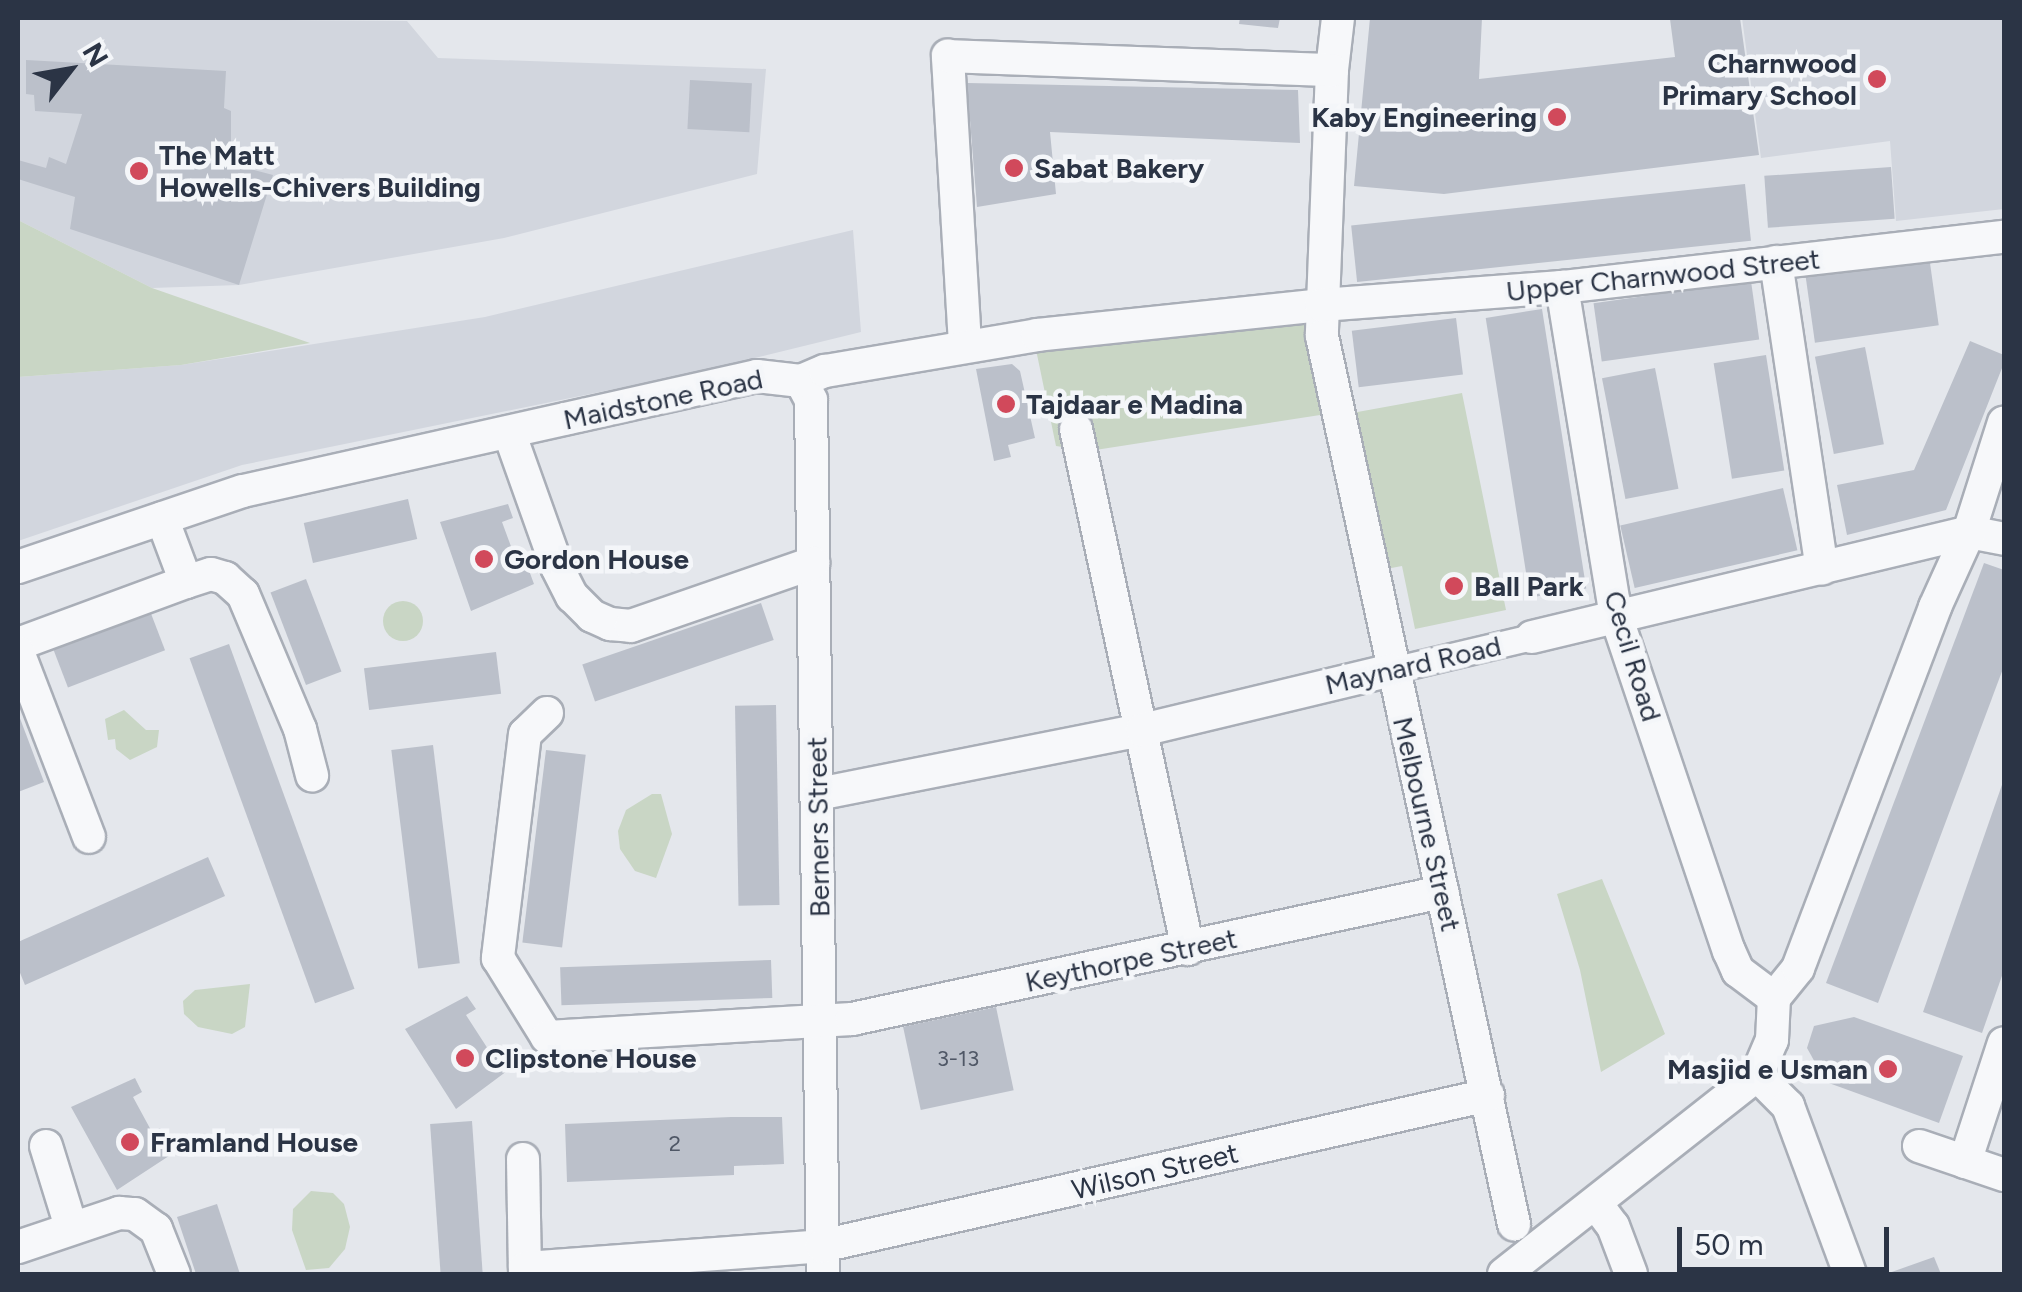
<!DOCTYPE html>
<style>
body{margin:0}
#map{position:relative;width:2022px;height:1292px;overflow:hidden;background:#e4e7ec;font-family:Figtree,sans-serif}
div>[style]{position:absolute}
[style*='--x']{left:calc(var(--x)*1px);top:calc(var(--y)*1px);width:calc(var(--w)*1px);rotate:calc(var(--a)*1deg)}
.built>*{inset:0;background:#d2d6de}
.green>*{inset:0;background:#c9d6c5}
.round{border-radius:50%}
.building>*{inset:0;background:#bbc0ca;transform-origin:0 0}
.roads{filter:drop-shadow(2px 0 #a9aeb7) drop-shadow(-2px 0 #a9aeb7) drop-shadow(0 2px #a9aeb7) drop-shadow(0 -2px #a9aeb7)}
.pedestrian>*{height:25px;margin:-12.5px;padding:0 12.5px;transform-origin:12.5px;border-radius:12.5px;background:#f7f8fa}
.minor>*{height:32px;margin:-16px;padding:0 16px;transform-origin:16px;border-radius:16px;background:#f7f8fa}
.dots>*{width:28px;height:28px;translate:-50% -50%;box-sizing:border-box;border:5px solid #f4f6f9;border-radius:50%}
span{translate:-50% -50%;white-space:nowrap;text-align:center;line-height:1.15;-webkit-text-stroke:9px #f4f6f9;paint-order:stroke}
.number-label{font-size:22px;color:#4f5766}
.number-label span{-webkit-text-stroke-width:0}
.poi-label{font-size:28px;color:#2b3445;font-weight:700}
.right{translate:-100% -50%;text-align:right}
.left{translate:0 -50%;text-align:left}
.street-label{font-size:28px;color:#2b3445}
.frame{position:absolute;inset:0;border:20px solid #2b3445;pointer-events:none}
.north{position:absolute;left:20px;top:20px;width:100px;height:100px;-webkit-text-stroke:8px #f4f6f9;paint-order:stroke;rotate:59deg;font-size:28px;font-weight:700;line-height:40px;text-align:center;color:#2b3445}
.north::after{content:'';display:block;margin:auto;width:35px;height:45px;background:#2b3445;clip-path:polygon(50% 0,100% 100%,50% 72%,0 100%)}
.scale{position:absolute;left:1677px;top:1227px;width:212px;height:45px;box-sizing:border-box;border:5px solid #2b3445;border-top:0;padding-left:12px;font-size:30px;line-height:35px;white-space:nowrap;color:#2b3445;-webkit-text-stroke:8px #f4f6f9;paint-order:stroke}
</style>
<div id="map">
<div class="built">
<i style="clip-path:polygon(18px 18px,407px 21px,438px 58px,766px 69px,757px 174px,504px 238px,239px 285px,152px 288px,18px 220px)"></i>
<i style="clip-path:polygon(1742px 18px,2004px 18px,2004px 209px,1896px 221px,1890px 141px,1761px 158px)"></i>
<i style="clip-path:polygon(853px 230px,861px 332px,698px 372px,242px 465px,18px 541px,18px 377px,181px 365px,485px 317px)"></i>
</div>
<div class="green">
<i style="clip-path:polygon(18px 220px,152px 288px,310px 343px,181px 365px,18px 377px)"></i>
<i style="clip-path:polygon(1319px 308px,1333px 413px,1089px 451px,1056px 446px,1034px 340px)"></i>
<i style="clip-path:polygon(1462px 393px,1506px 610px,1415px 629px,1402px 566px,1386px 569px,1341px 415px)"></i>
<i class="round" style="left:383px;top:601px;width:40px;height:40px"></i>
<i style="clip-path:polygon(124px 710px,146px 730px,159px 730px,157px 747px,130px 760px,116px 749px,115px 739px,108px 740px,105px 719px)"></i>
<i style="clip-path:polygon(652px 794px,661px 794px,672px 834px,656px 878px,635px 871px,620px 849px,618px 831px,626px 810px)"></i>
<i style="clip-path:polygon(1602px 879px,1665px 1034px,1601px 1072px,1580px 970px,1557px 894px)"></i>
<i style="clip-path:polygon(250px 984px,245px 1027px,232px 1034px,198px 1027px,184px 1014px,183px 1001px,195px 990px)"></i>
<i style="clip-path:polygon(311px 1191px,333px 1193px,344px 1204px,350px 1227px,345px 1249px,329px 1268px,306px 1270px,292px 1230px,293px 1209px)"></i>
</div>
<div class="building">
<i style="clip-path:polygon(1240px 18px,1280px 18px,1278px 28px,1239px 24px)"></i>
<i style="clip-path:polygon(1370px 18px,1482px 18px,1479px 79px,1675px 57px,1670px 19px,1740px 18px,1759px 155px,1444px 194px,1354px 186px)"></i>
<i style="clip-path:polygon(26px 60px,226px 71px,224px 108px,231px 111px,231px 164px,273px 175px,239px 285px,70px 229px,75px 197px,18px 179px,18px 160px,46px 168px,49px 157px,66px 164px,82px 114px,35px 111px,34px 95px,26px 94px)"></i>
<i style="left:690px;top:80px;width:62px;height:49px;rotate:3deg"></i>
<i style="clip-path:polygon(967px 83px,1298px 90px,1300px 143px,1050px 132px,1056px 194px,977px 207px)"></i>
<i style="left:1891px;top:167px;width:52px;height:127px;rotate:86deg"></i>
<i style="left:1745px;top:184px;width:57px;height:396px;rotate:84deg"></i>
<i style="left:1929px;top:256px;width:70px;height:125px;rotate:82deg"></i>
<i style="left:1751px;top:281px;width:59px;height:159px;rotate:82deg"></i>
<i style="left:1542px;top:309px;width:283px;height:57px;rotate:81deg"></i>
<i style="left:1456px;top:318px;width:57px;height:105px;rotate:83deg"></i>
<i style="clip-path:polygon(1970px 341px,2004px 355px,2004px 363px,1946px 510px,1847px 535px,1837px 485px,1914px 470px)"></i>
<i style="left:1865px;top:347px;width:99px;height:51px;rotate:79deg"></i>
<i style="left:1766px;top:355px;width:117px;height:53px;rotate:81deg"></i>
<i style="clip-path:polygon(1012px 364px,1020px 371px,1035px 438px,1008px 445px,1011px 457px,994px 461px,976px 369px)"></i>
<i style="left:1655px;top:368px;width:123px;height:54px;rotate:79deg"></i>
<i style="left:1783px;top:488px;width:64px;height:167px;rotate:77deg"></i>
<i style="left:408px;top:499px;width:41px;height:107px;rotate:77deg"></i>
<i style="clip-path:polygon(508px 504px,513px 518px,502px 522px,516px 560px,524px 557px,534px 584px,471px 611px,440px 522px)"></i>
<i style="clip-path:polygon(1984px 563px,2004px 570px,2004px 666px,1878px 1003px,1826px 983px)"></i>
<i style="left:306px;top:579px;width:99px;height:38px;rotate:69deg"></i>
<i style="left:761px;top:603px;width:39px;height:189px;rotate:71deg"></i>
<i style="left:150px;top:611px;width:42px;height:104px;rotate:69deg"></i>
<i style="left:229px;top:644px;width:367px;height:42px;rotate:70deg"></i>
<i style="left:496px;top:652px;width:42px;height:133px;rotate:83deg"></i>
<i style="left:776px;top:705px;width:200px;height:41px;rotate:89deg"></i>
<i style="clip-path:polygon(18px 713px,44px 782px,18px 792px)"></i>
<i style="left:433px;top:745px;width:220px;height:42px;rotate:83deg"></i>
<i style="left:546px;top:750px;width:40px;height:194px;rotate:7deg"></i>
<i style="clip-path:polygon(2004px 779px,2004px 970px,1982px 1033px,1923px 1012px)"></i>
<i style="clip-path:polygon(208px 857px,225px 896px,25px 985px,18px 968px,18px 942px)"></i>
<i style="left:771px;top:960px;width:38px;height:211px;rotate:88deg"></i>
<i style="clip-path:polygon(467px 996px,476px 1009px,466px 1015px,488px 1049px,496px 1044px,511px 1068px,456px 1109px,405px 1029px)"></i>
<i style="left:996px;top:1007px;width:85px;height:95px;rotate:78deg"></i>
<i style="clip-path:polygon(1854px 1017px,1963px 1056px,1939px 1123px,1826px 1082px,1807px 1048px,1814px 1026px)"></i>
<i style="clip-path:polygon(135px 1078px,142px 1092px,133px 1097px,152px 1132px,160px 1128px,175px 1152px,117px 1190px,71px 1107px)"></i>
<i style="clip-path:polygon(731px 1117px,782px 1117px,784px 1164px,734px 1166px,734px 1175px,567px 1182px,565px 1124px)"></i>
<i style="left:472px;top:1121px;width:153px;height:42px;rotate:86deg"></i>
<i style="clip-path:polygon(217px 1204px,240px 1274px,196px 1274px,177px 1217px)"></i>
<i style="clip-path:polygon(1934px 1257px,1941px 1274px,1886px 1274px)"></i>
</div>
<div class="roads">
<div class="pedestrian">
<i style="--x:1392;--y:670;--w:144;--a:-13.3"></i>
</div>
<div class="minor">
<i style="--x:1338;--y:18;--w:52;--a:96.6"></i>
<i style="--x:1332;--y:70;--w:266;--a:92.2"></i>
<i style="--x:1322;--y:336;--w:909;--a:77.8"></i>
<i style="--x:1776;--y:262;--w:310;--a:81.5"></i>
<i style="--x:1562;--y:287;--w:333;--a:80.7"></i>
<i style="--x:1616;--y:616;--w:354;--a:71.4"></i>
<i style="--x:1729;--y:951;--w:22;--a:66"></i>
<i style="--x:1738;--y:971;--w:45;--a:36.9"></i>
<i style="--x:965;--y:344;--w:289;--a:-93.4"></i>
<i style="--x:948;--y:56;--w:384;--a:2.1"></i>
<i style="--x:801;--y:381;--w:21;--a:62"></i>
<i style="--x:811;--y:400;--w:874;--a:89.21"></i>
<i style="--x:1076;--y:429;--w:532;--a:77.85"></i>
<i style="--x:509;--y:432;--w:143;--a:70.4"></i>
<i style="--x:557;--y:567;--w:33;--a:63"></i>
<i style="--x:572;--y:596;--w:28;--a:45"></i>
<i style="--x:592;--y:616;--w:20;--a:24"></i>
<i style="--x:610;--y:624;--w:21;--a:5"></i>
<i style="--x:631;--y:626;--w:193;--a:-19.1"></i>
<i style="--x:18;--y:567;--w:237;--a:-18.7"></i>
<i style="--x:243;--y:491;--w:527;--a:-12.61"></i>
<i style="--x:757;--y:376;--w:44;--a:6.5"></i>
<i style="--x:801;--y:381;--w:26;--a:-23"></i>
<i style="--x:825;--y:371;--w:215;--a:-9.6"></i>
<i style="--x:1037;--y:335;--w:286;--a:-6"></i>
<i style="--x:1321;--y:305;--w:242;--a:-4.3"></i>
<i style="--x:1562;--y:287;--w:445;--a:-6.5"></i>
<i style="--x:186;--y:582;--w:26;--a:-18"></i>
<i style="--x:211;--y:574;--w:15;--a:16"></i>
<i style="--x:225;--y:578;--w:24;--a:42"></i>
<i style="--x:243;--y:594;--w:147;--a:67.1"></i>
<i style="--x:300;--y:729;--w:48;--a:75.4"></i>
<i style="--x:1532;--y:637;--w:449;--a:-13.5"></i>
<i style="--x:1969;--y:532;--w:36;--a:11"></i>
<i style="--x:18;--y:644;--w:179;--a:-20.3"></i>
<i style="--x:186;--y:582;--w:68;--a:-110.6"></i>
<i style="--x:18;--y:652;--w:198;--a:69"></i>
<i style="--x:547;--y:713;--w:30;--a:136"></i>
<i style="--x:525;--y:734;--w:226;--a:96.9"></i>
<i style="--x:498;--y:958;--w:93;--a:58.2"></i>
<i style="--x:547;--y:1037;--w:306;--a:-3.4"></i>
<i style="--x:852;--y:1019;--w:604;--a:-12.15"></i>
<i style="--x:818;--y:794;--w:330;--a:-11.2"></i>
<i style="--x:1142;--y:730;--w:257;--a:-13.5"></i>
<i style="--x:1774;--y:998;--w:38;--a:-51"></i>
<i style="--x:1798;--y:968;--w:386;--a:-69.2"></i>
<i style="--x:1935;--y:607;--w:82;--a:-65.6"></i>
<i style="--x:1969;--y:532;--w:115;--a:-72.3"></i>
<i style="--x:1757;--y:1075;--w:44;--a:45"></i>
<i style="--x:1788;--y:1106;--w:179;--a:69.7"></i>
<i style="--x:46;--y:1146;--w:85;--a:72.8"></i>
<i style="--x:1919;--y:1146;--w:90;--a:18.8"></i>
<i style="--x:523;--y:1159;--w:115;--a:89"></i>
<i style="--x:1965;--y:1162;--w:125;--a:-71.9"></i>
<i style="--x:1597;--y:1205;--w:26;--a:53"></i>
<i style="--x:1613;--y:1226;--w:51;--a:69.4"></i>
<i style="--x:18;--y:1247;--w:107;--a:-18.6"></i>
<i style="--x:119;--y:1213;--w:16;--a:4"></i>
<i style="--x:135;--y:1214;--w:26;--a:36"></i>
<i style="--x:156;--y:1229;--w:48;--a:68.2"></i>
<i style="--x:525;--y:1268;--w:298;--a:-4.2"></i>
<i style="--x:822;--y:1246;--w:683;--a:-12.77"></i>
<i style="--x:1504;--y:1274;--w:322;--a:-38.2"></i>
<i style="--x:1757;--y:1075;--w:38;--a:-67"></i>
<i style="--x:1772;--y:1040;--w:42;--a:-87.3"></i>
</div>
</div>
<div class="dots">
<i style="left:1877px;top:79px;background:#d1495b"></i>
<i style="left:1557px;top:117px;background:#d1495b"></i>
<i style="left:1014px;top:168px;background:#d1495b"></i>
<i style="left:139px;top:171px;background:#d1495b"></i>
<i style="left:1006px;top:404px;background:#d1495b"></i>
<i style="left:484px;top:559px;background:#d1495b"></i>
<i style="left:1454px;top:586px;background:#d1495b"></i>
<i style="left:465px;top:1058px;background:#d1495b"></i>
<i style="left:1888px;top:1069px;background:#d1495b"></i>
<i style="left:130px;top:1142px;background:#d1495b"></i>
</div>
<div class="number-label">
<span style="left:958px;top:1059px">3-13</span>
<span style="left:675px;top:1144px">2</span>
</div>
<div class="poi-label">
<span class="right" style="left:1857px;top:79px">Charnwood<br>Primary School</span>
<span class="right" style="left:1537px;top:117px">Kaby Engineering</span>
<span class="left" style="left:159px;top:171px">The Matt<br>Howells-Chivers Building</span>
<span class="left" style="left:1034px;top:168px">Sabat Bakery</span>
<span class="left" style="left:1026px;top:404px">Tajdaar e Madina</span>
<span class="left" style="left:504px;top:559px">Gordon House</span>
<span class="left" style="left:1474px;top:586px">Ball Park</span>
<span class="left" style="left:485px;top:1058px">Clipstone House</span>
<span class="right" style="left:1868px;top:1069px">Masjid e Usman</span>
<span class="left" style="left:150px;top:1142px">Framland House</span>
</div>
<div class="street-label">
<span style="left:1663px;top:275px;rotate:-6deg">Upper Charnwood Street</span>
<span style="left:663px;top:399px;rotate:-12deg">Maidstone Road</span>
<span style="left:1633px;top:656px;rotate:73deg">Cecil Road</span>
<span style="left:1413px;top:665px;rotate:-13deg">Maynard Road</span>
<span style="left:1427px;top:824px;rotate:77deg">Melbourne Street</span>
<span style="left:818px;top:827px;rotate:-91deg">Berners Street</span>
<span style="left:1131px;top:960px;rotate:-12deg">Keythorpe Street</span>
<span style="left:1155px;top:1171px;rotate:-13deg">Wilson Street</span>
</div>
<div class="frame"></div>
<div class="north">N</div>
<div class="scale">50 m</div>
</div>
